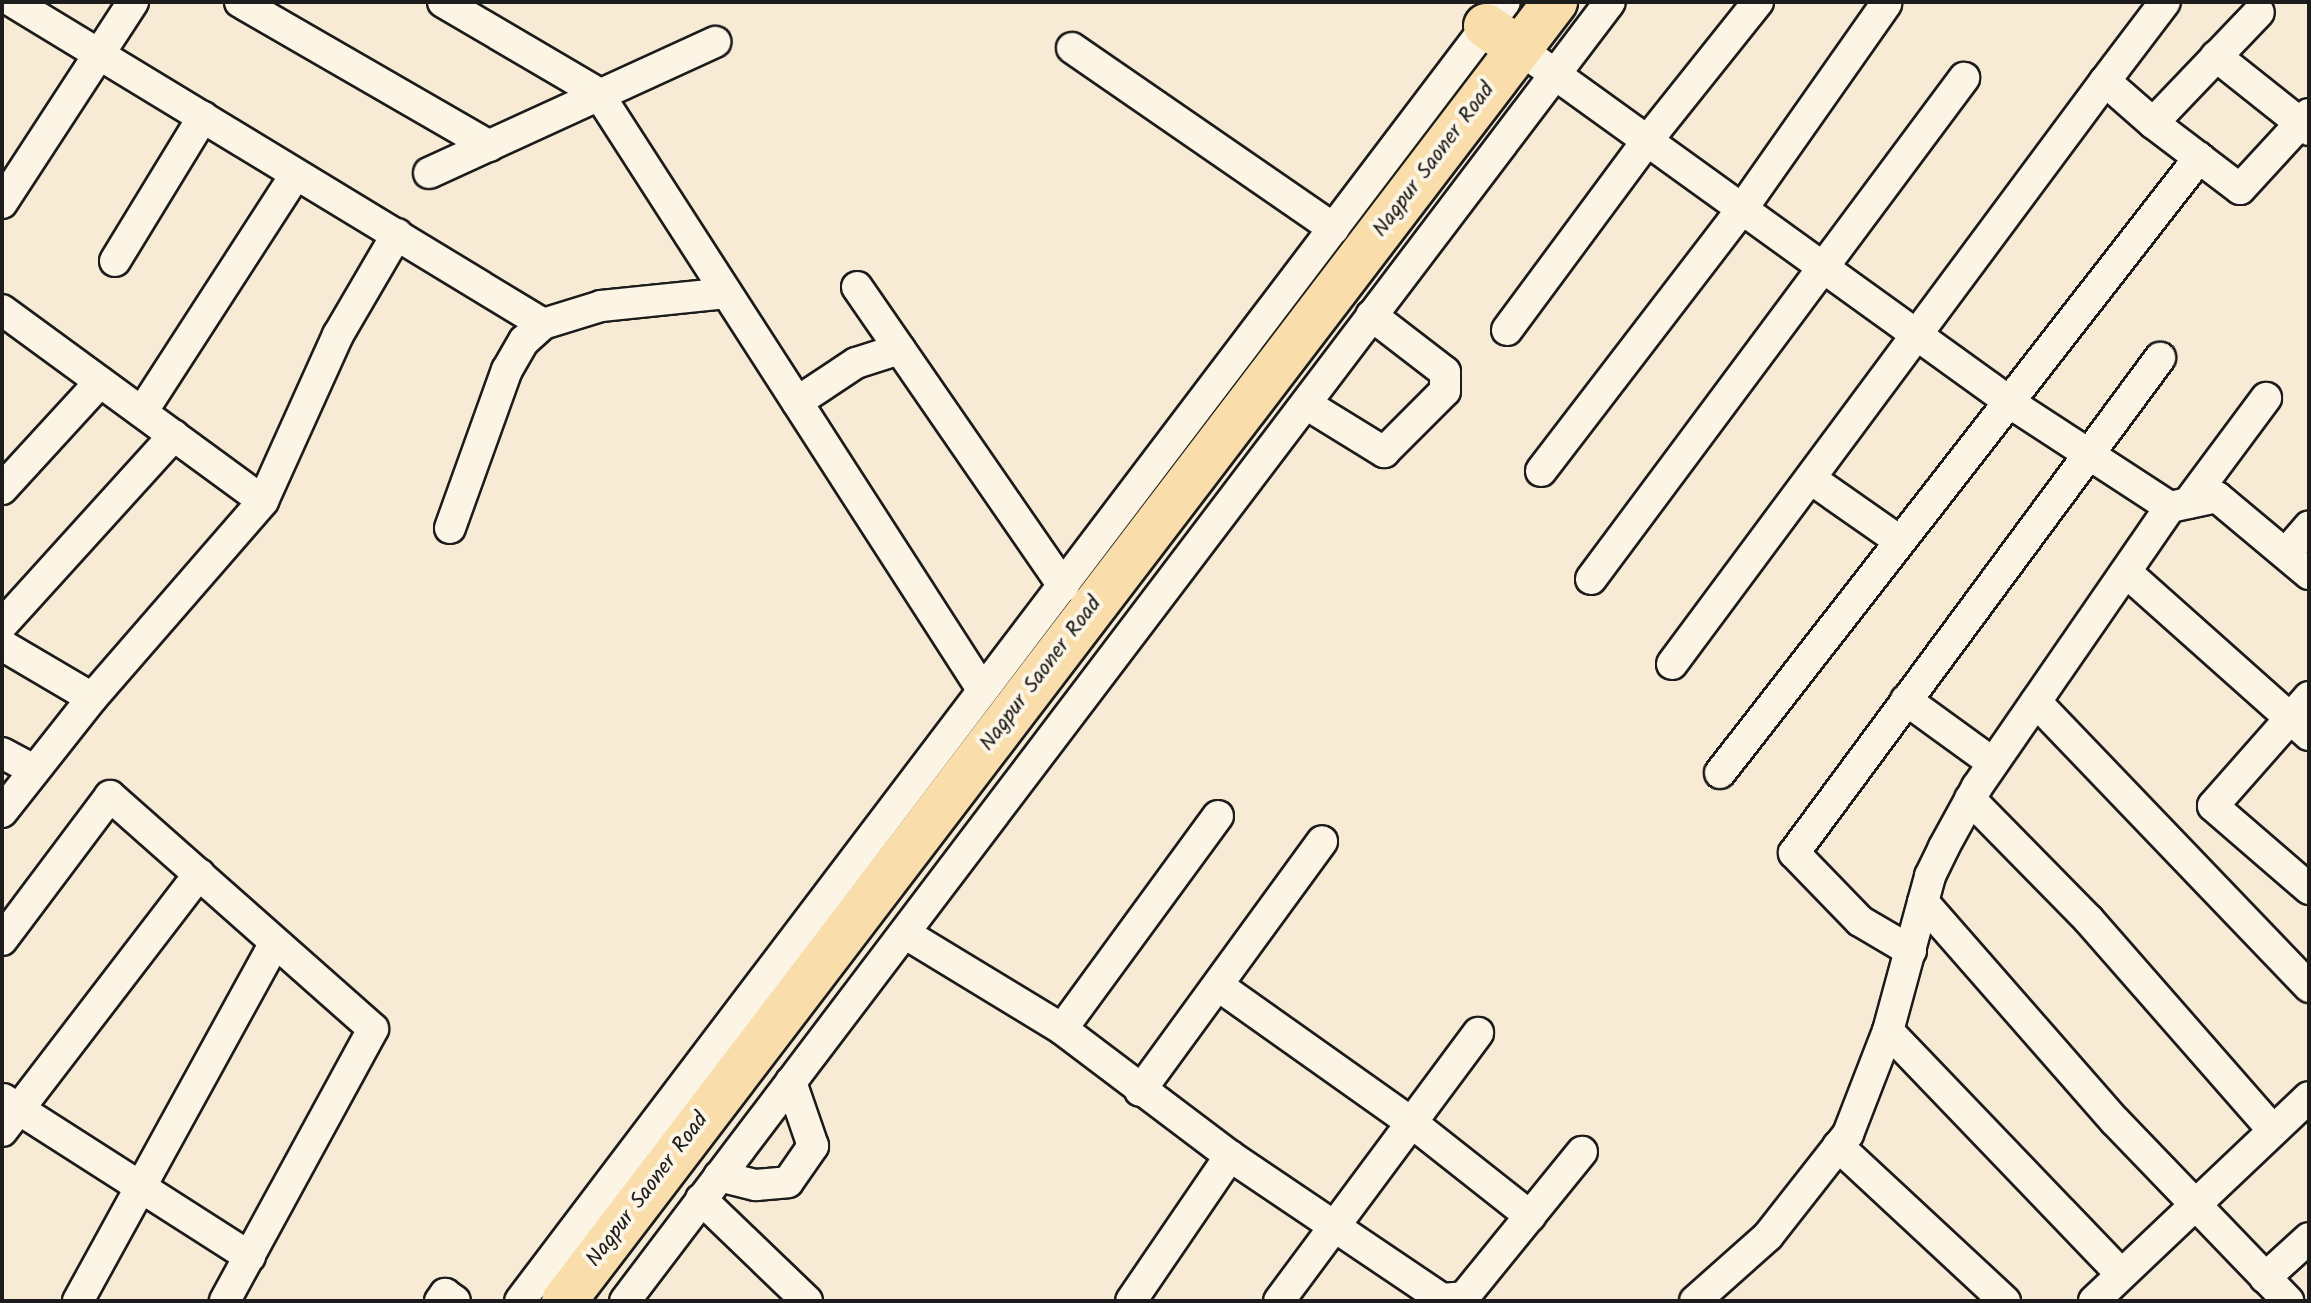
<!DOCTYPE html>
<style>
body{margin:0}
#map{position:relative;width:2311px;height:1303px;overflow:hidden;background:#f7ebd6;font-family:Kalam,sans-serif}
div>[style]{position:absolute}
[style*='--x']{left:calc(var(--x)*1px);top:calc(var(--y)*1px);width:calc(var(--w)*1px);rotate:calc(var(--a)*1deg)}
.roads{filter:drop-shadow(2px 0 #1c1c1c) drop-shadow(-2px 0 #1c1c1c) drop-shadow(0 2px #1c1c1c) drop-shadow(0 -2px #1c1c1c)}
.minor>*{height:30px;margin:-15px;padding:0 15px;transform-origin:15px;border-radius:15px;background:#fcf5e5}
.highway>*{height:44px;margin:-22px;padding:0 22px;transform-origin:22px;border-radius:22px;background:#f9deab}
span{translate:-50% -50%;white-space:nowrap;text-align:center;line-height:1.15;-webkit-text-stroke:8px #fcf5e5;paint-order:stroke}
.street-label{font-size:22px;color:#1c1c1c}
.frame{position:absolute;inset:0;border:4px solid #1c1c1c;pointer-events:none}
</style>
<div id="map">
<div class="roads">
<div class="minor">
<i style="--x:13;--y:2;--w:620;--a:31.28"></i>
<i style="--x:240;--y:2;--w:288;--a:30"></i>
<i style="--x:443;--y:2;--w:180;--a:30.4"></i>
<i style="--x:598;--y:93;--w:709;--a:57.21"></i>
<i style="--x:1072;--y:48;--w:318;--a:34.6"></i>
<i style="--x:2216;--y:56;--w:119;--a:38.5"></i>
<i style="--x:1538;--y:62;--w:595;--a:35.77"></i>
<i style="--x:2021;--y:410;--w:178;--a:33.1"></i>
<i style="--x:2170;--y:507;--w:48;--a:-12"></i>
<i style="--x:2217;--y:497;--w:120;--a:39.9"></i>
<i style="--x:2105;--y:81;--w:99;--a:-52.8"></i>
<i style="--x:2153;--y:123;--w:109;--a:37.2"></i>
<i style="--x:2240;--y:189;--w:102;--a:-47.4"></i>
<i style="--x:429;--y:173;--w:315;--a:-24.6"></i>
<i style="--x:2;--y:203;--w:240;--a:-56.9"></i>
<i style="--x:115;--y:261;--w:169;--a:-58.6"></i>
<i style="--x:857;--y:287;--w:364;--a:55.4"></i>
<i style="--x:2;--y:310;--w:323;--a:36.2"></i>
<i style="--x:1507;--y:330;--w:235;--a:-53.5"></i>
<i style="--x:1647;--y:141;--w:178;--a:-51.4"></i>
<i style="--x:797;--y:402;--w:71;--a:-33.5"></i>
<i style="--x:856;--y:363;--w:46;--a:-17.7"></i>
<i style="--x:1306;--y:404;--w:92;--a:31.6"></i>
<i style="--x:1384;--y:452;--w:86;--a:-45"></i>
<i style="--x:1445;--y:391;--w:19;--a:-90"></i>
<i style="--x:1445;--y:372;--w:93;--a:-142.4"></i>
<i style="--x:142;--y:412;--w:283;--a:-57.1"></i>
<i style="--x:1541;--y:471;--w:330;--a:-52.5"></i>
<i style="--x:1742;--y:209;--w:251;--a:-54.9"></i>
<i style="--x:1811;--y:479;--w:106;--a:35"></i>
<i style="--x:2;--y:489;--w:145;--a:-47.5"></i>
<i style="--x:2188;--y:503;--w:131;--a:-53.4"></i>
<i style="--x:450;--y:528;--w:168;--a:-70.2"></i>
<i style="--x:507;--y:370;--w:34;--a:-60"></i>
<i style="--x:524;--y:341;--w:25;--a:-42"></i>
<i style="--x:543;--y:324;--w:61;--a:-17.2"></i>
<i style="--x:601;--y:306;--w:126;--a:-5.9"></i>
<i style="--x:2286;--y:553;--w:35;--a:-49"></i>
<i style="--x:2126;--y:572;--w:245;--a:41.7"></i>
<i style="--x:1591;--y:579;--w:625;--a:-53.33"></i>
<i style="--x:2;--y:625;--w:256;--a:-47.8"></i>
<i style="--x:2;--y:645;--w:104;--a:30.5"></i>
<i style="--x:1672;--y:664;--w:726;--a:-53.4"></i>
<i style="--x:2105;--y:81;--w:64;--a:41.2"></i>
<i style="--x:2153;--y:123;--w:153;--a:-46.3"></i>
<i style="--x:2309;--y:697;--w:145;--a:131.4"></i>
<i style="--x:2213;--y:806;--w:127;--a:40.8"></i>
<i style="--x:1906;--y:700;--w:107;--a:35.9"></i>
<i style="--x:2036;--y:702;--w:395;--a:46.2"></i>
<i style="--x:2;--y:753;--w:36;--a:28"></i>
<i style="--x:1720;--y:773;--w:780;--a:-52.09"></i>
<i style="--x:1970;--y:799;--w:168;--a:45.5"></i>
<i style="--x:2088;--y:919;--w:281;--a:48.8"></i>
<i style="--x:2;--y:812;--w:145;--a:-51.7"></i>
<i style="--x:92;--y:698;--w:261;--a:-49"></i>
<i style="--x:263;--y:501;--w:182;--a:-65.7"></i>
<i style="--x:338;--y:335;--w:117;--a:-59.7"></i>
<i style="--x:1923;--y:902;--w:291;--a:48.8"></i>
<i style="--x:2115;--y:1121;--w:250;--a:46.1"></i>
<i style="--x:906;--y:934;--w:183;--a:31.3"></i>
<i style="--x:1062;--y:1029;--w:211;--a:37.1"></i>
<i style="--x:1230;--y:1156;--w:256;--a:34"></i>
<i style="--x:1442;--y:1299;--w:22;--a:-5"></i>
<i style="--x:1464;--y:1297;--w:187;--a:-50.9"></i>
<i style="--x:2;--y:940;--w:180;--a:-53.1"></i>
<i style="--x:110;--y:796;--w:351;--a:41.5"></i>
<i style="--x:373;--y:1029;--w:310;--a:118.6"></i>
<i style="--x:1911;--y:951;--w:59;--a:-149.5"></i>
<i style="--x:1860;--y:921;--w:95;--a:-134.1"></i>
<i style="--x:1794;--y:853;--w:616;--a:-53.52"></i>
<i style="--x:1220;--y:987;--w:234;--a:35.3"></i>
<i style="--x:1411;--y:1122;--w:152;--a:38.3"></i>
<i style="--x:1062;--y:1029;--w:264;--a:-53.8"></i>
<i style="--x:1888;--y:1031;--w:337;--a:46.2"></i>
<i style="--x:1140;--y:1091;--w:309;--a:-53.9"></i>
<i style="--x:3;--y:1099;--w:293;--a:32.6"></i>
<i style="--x:2;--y:1131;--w:324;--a:-52.5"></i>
<i style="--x:1838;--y:1146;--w:228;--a:42.9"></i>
<i style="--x:719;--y:1176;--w:38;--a:14"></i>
<i style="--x:756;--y:1185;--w:32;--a:-5"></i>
<i style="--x:788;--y:1182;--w:44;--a:-55.2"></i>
<i style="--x:813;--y:1146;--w:68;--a:-109"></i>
<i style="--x:701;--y:1199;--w:147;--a:43.9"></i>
<i style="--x:2265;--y:1278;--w:59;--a:-42.3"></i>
<i style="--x:78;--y:1301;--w:409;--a:-61.2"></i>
<i style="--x:440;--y:1301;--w:9;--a:-54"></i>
<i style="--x:445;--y:1294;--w:12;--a:35"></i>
<i style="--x:520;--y:1301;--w:1630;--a:-52.83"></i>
<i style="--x:625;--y:1301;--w:1630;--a:-52.83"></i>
<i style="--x:1131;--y:1301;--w:176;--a:-55.7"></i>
<i style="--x:1279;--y:1301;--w:334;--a:-53.4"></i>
<i style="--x:1695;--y:1301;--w:98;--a:-41.7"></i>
<i style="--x:1768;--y:1236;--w:130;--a:-51.9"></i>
<i style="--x:1848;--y:1134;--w:110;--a:-68.8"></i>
<i style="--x:1888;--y:1031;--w:161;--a:-74.8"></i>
<i style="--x:1930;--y:876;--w:32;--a:-64"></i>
<i style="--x:1944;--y:847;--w:68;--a:-61.2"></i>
<i style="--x:1977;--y:787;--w:340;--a:-55.4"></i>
<i style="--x:2094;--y:1301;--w:296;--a:-43.5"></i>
</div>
<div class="highway">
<i style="--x:1486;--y:26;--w:40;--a:34.9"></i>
<i style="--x:564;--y:1301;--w:1634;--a:-52.66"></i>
</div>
</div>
<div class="street-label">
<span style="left:1434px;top:160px;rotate:-53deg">Nagpur Saoner Road</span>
<span style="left:1041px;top:674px;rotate:-53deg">Nagpur Saoner Road</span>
<span style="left:648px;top:1190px;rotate:-53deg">Nagpur Saoner Road</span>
</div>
<div class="frame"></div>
</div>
